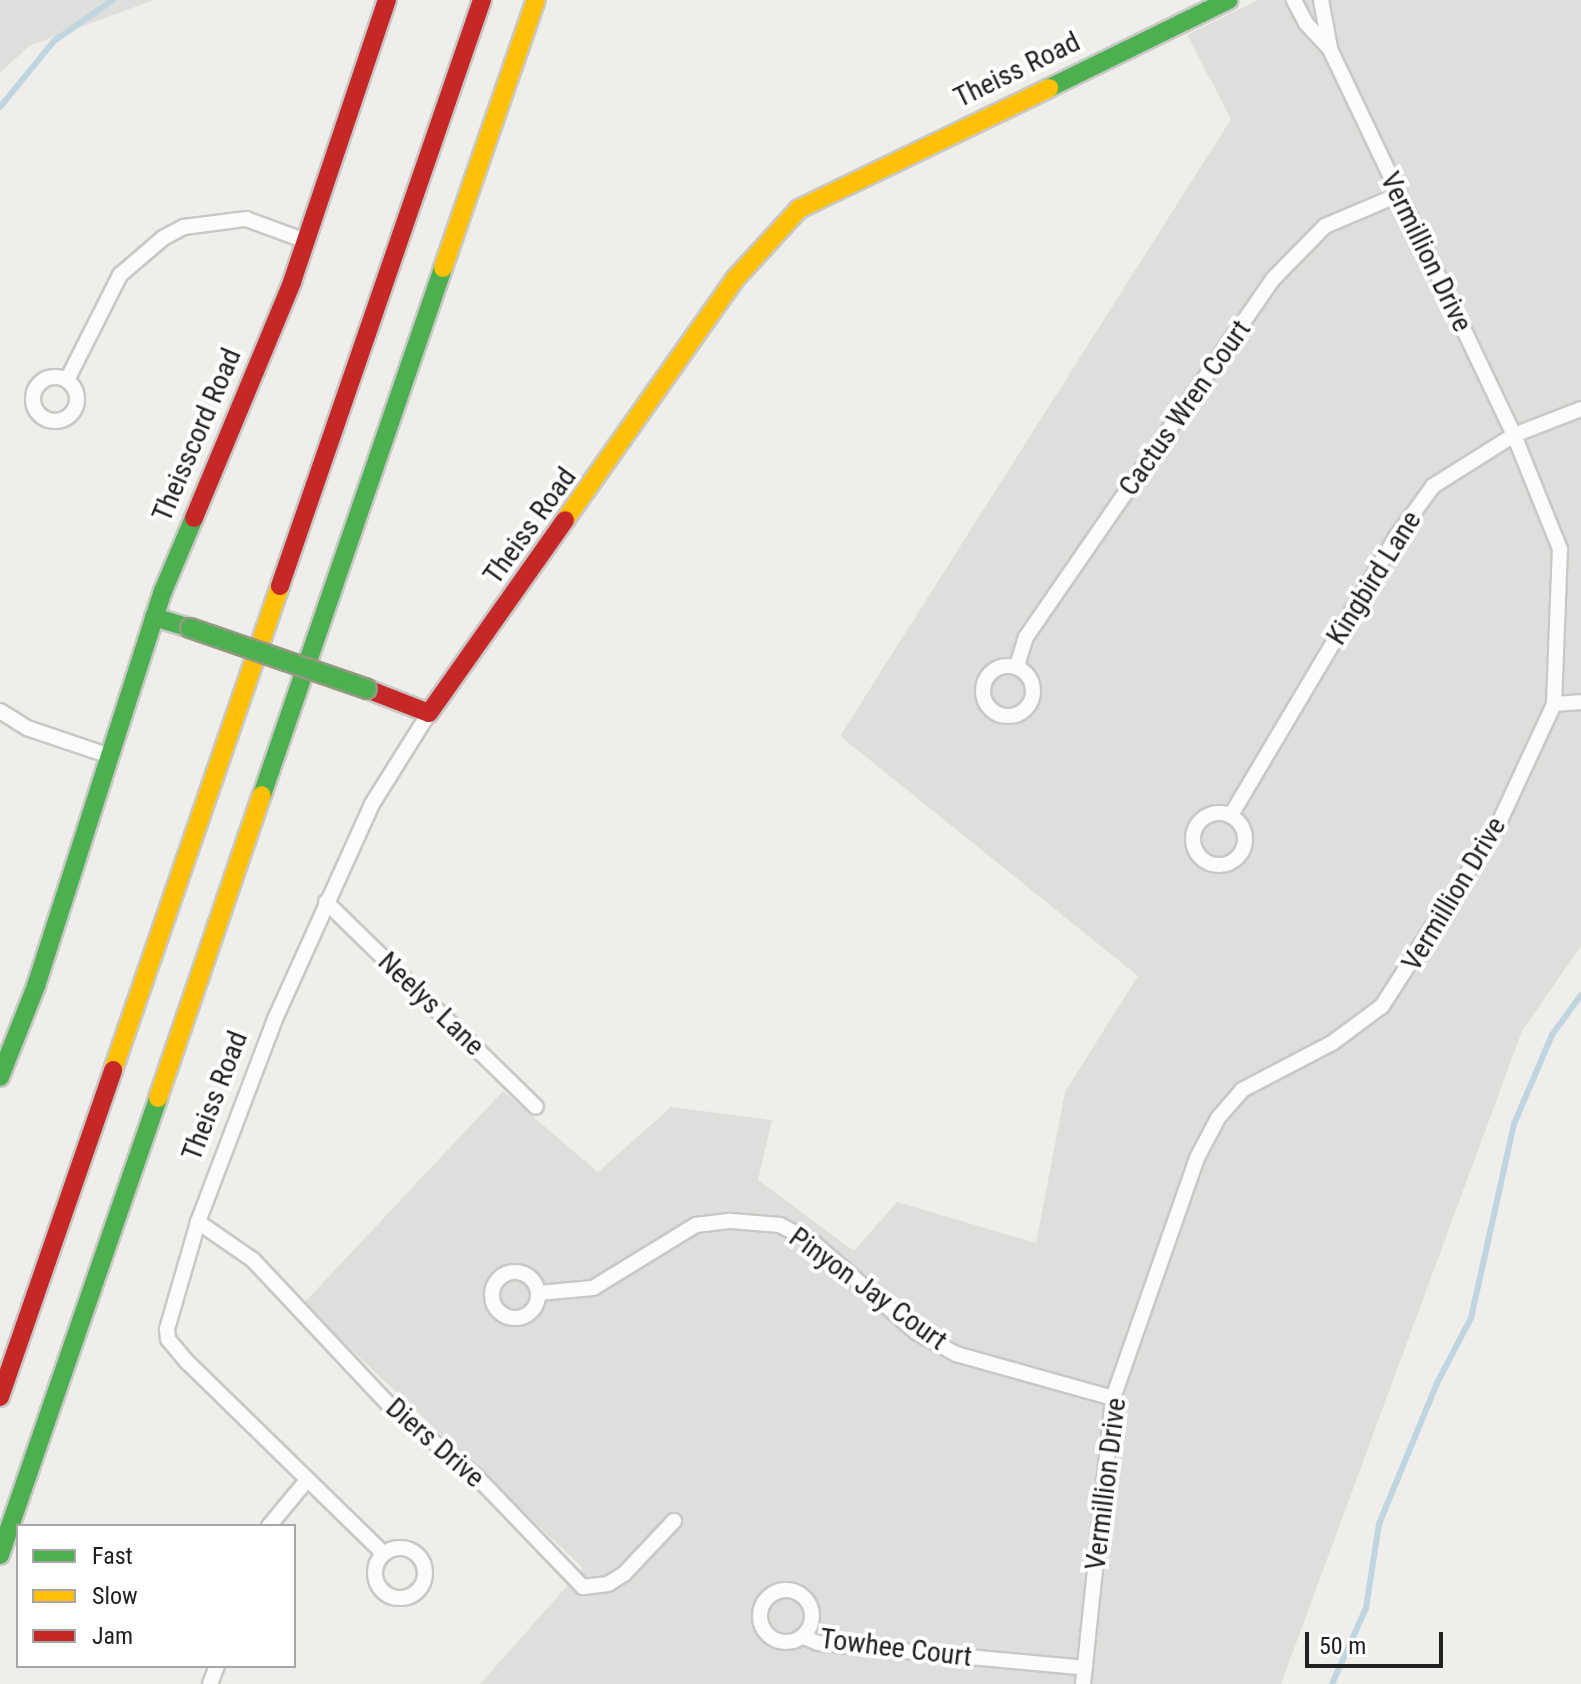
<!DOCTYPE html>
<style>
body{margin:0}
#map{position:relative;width:1581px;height:1684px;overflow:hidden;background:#efeeeb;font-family:"Roboto Condensed",sans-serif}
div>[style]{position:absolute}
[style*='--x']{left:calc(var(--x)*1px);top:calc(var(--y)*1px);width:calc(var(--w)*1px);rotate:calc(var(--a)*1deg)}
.residential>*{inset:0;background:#dededc}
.stream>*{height:6px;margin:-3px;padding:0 3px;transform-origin:3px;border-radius:3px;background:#bfd6e0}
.roads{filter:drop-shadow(2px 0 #c8c8c6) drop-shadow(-2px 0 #c8c8c6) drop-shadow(0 2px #c8c8c6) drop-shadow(0 -2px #c8c8c6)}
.street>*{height:14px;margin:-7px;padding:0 7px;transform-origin:7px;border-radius:7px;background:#fdfcfc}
.street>.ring{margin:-7px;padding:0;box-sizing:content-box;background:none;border:14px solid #fdfcfc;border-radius:50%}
.fast>*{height:18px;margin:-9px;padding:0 9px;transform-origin:9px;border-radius:9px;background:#4caf50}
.slow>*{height:18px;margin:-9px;padding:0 9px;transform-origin:9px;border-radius:9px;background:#ffc107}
.jam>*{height:18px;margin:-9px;padding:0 9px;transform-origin:9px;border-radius:9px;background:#c62828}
.bridges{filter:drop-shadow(2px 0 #959982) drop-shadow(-2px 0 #959982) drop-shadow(0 2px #959982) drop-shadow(0 -2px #959982)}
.fast-bridge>*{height:18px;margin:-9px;padding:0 9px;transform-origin:9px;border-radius:9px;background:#4caf50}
span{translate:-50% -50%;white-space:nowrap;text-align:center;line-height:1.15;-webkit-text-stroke:8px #fff;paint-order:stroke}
.street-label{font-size:28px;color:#212121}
.legend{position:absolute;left:16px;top:1524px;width:280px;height:144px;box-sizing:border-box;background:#fff;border:2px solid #a6a6a6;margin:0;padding:10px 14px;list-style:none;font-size:24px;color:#212121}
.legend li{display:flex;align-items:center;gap:16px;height:40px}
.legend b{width:40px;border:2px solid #a6a6a6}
.scale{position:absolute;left:1305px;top:1632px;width:138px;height:36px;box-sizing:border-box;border:4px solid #212121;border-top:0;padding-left:10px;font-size:24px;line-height:28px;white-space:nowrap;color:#212121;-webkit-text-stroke:6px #fff;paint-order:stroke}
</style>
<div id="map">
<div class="residential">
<i style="clip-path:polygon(0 0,154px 0,29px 46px,0 73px)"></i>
<i style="clip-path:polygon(1258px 0,1581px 0,1581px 946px,1522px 1031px,1281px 1684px,480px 1684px,583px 1568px,303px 1304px,503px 1091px,598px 1172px,671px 1107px,772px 1120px,758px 1180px,854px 1251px,897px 1202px,1036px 1243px,1065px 1092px,1138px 976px,840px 736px,1231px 119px,1187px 35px)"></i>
</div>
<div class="stream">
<i style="--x:0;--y:107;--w:85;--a:-50.7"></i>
<i style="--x:54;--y:41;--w:72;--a:-34.8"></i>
<i style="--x:1332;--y:1684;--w:83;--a:-65.9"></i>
<i style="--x:1366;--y:1608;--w:85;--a:-81.2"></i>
<i style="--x:1379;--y:1524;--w:152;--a:-67.6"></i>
<i style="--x:1437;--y:1383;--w:73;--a:-62.4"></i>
<i style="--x:1471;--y:1318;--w:199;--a:-77.5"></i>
<i style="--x:1514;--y:1124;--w:97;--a:-66.9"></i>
<i style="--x:1552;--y:1035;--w:49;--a:-54.1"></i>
</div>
<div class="roads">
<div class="street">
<i style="--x:1321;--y:0;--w:49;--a:79.4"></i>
<i class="ring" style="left:33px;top:377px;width:30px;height:30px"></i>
<i style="--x:67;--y:380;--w:118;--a:-63.2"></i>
<i style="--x:120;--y:275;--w:57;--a:-40.7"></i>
<i style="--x:163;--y:238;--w:24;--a:-28"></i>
<i style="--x:184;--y:227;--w:63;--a:-7.4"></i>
<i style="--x:246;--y:219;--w:64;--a:20.1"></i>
<i class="ring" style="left:983px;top:666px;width:36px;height:36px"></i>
<i style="--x:1017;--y:666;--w:30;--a:-73"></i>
<i style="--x:1026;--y:637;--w:436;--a:-55.4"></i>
<i style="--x:1274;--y:278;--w:73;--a:-45.6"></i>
<i style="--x:1325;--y:226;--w:79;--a:-23"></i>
<i style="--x:1554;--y:704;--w:27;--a:-4"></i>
<i style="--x:0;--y:711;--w:32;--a:32"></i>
<i style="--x:27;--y:728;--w:84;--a:18.6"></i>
<i class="ring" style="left:1193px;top:813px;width:38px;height:38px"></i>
<i style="--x:1231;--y:815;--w:323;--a:-59.3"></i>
<i style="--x:1396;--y:537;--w:63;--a:-54"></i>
<i style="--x:1433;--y:486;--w:96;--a:-32.2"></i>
<i style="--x:1514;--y:435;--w:72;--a:-21.2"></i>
<i style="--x:326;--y:902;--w:293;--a:44.3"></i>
<i style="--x:198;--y:1222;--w:67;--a:34.6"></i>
<i style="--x:253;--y:1260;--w:203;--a:46.8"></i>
<i style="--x:392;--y:1408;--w:109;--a:39.1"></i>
<i style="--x:477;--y:1477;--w:153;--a:46.1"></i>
<i style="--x:583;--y:1587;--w:25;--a:-7"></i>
<i style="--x:608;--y:1584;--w:19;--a:-32"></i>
<i style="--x:624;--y:1574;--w:73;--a:-46.7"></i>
<i class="ring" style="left:492px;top:1272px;width:32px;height:32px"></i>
<i style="--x:539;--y:1293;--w:54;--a:-5.3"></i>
<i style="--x:593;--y:1288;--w:121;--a:-31.5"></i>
<i style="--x:696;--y:1225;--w:35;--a:-7"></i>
<i style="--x:731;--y:1221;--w:49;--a:4.7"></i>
<i style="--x:780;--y:1225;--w:38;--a:28"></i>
<i style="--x:814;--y:1243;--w:135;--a:41.1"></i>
<i style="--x:916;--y:1332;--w:46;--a:28.8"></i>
<i style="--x:956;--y:1354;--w:163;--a:15.7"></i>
<i style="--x:269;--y:1526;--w:60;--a:-50.4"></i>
<i class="ring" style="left:375px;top:1548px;width:36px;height:36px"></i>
<i style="--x:383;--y:1553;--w:272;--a:-135.7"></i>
<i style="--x:188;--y:1363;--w:31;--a:-130"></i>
<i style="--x:168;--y:1339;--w:10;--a:-96"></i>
<i style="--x:167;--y:1329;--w:111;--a:-73.8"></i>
<i style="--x:198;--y:1222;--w:217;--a:-69.2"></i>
<i style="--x:275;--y:1019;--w:236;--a:-65.7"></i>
<i style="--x:372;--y:804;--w:107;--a:-57.9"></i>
<i class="ring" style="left:760px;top:1590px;width:38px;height:38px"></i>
<i style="--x:804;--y:1637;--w:15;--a:23"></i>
<i style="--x:818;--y:1643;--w:268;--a:5.3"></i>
<i style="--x:210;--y:1684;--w:19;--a:-69"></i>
<i style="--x:1083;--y:1684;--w:288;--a:-84"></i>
<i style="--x:1113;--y:1398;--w:254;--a:-70.7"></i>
<i style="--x:1197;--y:1158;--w:45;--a:-62.3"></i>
<i style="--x:1218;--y:1118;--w:37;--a:-49"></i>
<i style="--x:1242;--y:1090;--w:102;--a:-27.6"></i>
<i style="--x:1332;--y:1043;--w:62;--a:-36.5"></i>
<i style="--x:1382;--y:1006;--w:213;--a:-57.3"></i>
<i style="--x:1497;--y:827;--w:136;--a:-65.1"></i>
<i style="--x:1554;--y:704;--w:155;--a:-87.8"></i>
<i style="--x:1560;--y:549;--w:123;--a:-112"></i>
<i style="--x:1514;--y:435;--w:428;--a:-115.5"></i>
<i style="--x:1330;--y:49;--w:35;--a:-133"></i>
<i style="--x:1306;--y:23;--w:26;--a:-118"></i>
</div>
<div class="fast">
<i style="--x:1049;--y:88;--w:200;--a:-26.1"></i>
<i style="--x:154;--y:617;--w:38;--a:17"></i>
<i style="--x:262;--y:795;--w:557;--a:-71.04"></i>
<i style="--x:0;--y:1077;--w:98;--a:-68.4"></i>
<i style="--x:36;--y:986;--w:415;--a:-72.2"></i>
<i style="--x:163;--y:591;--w:79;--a:-67"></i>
<i style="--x:0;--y:1555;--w:484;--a:-70.9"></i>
</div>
<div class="slow">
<i style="--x:443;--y:268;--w:284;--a:-70.9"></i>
<i style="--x:565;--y:520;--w:295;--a:-54.8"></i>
<i style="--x:735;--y:279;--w:95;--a:-47.6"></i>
<i style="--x:799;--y:209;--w:278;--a:-25.8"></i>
<i style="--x:113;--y:1070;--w:512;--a:-70.96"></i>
<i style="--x:158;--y:1098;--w:320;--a:-71.1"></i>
</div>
<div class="jam">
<i style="--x:194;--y:518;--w:256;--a:-67.4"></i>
<i style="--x:292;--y:282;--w:298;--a:-71.4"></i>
<i style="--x:280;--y:586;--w:620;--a:-70.98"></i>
<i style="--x:367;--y:689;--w:66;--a:21.2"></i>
<i style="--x:429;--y:713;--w:236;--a:-54.8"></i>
<i style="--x:0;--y:1397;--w:346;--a:-70.9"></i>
</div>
</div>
<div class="bridges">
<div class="fast-bridge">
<i style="--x:190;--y:628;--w:187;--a:19"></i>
</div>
</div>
<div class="street-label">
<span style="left:1017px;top:70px;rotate:-26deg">Theiss Road</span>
<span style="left:1426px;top:252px;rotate:64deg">Vermillion Drive</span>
<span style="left:1185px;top:408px;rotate:-55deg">Cactus Wren Court</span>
<span style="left:197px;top:435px;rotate:-67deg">Theisscord Road</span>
<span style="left:530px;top:526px;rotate:-54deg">Theiss Road</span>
<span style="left:1374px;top:578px;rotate:-58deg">Kingbird Lane</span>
<span style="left:1454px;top:894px;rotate:-59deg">Vermillion Drive</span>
<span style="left:431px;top:1004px;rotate:44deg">Neelys Lane</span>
<span style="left:215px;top:1096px;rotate:-69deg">Theiss Road</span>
<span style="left:868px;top:1289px;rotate:36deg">Pinyon Jay Court</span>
<span style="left:435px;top:1443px;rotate:41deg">Diers Drive</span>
<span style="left:1106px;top:1484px;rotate:-83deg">Vermillion Drive</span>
<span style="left:896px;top:1648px;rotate:7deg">Towhee Court</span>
</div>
<ul class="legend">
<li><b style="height:10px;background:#4caf50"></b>Fast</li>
<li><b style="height:10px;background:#ffc107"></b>Slow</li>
<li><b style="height:10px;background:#c62828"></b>Jam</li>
</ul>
<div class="scale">50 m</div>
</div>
